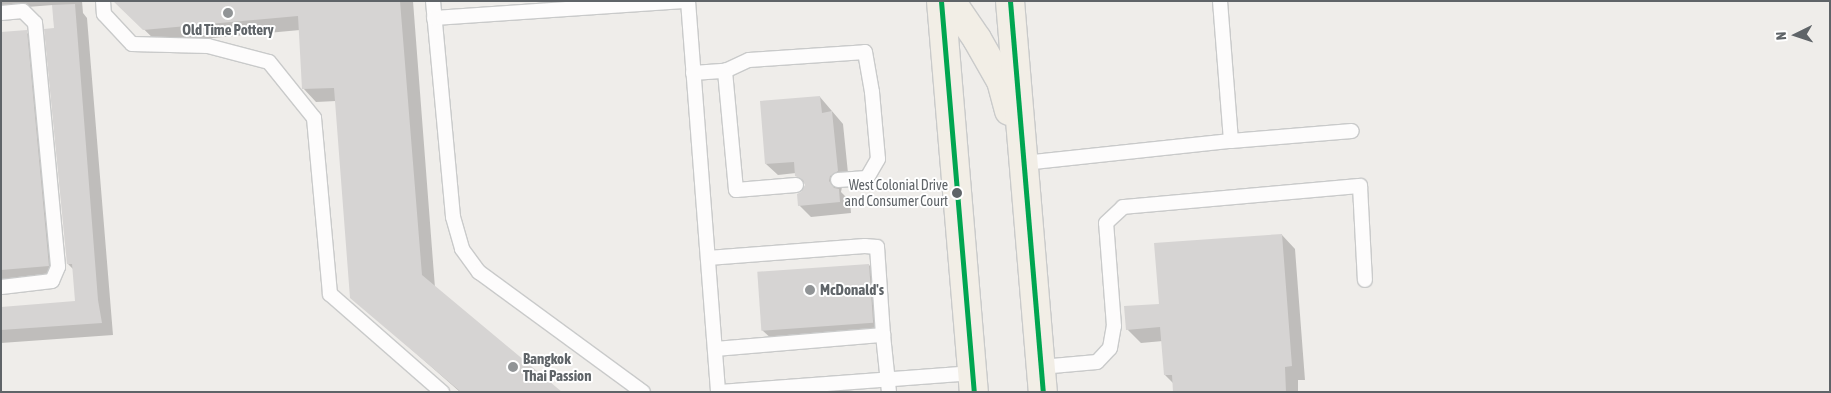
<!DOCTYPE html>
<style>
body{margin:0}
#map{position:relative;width:1831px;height:393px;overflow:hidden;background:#efedea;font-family:"Asap Condensed",sans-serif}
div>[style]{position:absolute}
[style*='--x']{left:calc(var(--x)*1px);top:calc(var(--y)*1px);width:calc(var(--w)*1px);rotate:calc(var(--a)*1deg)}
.shadow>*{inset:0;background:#0003}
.building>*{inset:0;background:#d6d4d3;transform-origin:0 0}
.roads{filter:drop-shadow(1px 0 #c9caca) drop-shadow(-1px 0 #c9caca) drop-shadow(0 1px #c9caca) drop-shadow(0 -1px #c9caca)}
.service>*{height:14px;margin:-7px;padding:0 7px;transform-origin:7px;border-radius:7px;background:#fdfcfc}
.trunk>*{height:28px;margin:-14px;padding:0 14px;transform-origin:14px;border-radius:14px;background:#f2eee6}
.bus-1>*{height:5px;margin:-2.5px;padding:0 2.5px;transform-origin:2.5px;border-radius:2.5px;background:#00a651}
.dots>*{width:14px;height:14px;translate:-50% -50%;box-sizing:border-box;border:2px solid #fff;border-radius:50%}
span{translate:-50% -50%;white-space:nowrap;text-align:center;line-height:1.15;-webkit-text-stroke:4px #fff;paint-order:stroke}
.bus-label{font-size:14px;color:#5f6468}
.right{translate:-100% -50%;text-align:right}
.poi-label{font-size:15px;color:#5f6468;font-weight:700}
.left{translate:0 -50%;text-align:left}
.frame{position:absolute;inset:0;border:2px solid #5f6468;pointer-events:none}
.north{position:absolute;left:1771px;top:10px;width:50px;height:50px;-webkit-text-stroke:4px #fff;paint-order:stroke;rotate:266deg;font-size:14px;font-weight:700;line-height:20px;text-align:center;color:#5f6468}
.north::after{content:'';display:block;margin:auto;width:18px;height:22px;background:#5f6468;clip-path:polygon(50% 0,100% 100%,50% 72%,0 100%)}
</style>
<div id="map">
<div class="shadow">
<i style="clip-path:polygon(1px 1px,82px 1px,83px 13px,87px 18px,113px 335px,1px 343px,1px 308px,76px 303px,74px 270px,68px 264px,53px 5px,1px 9px)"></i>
<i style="clip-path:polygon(122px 1px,413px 1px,435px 288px,560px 392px,460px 392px,352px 297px,336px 101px,316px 102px,303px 88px,300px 30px,158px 43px,123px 9px)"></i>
<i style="clip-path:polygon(26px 32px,40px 45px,62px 279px,1px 284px,1px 34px)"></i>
<i style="clip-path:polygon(820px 97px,843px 124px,849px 183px,842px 187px,841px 192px,850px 201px,851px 213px,811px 217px,799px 205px,806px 185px,796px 173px,778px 175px,766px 164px)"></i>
<i style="clip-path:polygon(1282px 235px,1295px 249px,1305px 380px,1298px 380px,1298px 392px,1174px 392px,1174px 384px,1165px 375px,1163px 341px,1141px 343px,1127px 329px,1160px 305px)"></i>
<i style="clip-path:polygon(869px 265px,880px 277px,884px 334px,774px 341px,762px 330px)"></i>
</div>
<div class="building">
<i style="clip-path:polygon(113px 1px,400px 1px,422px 275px,562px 392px,461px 392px,350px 298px,334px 88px,302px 89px,298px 16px,143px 30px)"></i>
<i style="clip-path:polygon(75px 4px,98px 300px,102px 323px,1px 330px,1px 307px,75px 301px,72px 264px,67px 264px,44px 29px,54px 28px,52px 5px)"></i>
<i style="clip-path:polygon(27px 30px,49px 266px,1px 270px,1px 32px)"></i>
<i style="clip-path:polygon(820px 96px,822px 113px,832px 111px,838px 171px,830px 176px,829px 181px,834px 188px,839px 189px,840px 202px,798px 206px,797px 194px,801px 192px,805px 185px,803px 180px,795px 176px,794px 162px,765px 164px,760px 101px)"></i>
<i style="clip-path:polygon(1282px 234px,1292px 366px,1285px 367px,1286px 392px,1173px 392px,1172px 375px,1164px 375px,1160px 327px,1126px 330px,1124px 306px,1159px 304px,1154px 243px)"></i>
<i style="left:869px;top:264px;width:59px;height:112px;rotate:86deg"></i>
</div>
<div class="roads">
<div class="service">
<i style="--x:103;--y:1;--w:13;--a:86"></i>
<i style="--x:104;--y:14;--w:41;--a:47"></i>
<i style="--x:132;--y:44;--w:76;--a:1.5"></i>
<i style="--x:208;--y:46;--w:63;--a:14.7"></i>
<i style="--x:269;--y:62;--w:72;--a:51.2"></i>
<i style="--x:314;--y:118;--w:177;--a:84.8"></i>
<i style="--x:330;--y:294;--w:149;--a:41.2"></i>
<i style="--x:433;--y:1;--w:217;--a:84.7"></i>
<i style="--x:453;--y:217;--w:33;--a:74"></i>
<i style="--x:462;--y:249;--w:29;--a:54"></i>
<i style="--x:479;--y:272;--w:203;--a:36.2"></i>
<i style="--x:688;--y:1;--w:392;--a:85.6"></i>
<i style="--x:1220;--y:1;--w:140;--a:85.5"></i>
<i style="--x:1231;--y:141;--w:121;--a:-4.7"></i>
<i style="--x:1;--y:13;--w:22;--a:-5"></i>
<i style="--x:23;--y:11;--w:17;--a:45"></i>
<i style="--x:35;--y:23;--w:245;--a:84.6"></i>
<i style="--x:58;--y:267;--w:15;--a:113"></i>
<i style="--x:52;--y:281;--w:51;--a:173.3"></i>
<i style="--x:434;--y:18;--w:251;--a:-3.9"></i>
<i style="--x:693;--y:73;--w:32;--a:-4"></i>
<i style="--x:1024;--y:163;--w:208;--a:-6.1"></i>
<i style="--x:796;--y:185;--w:60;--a:175.2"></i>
<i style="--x:736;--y:190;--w:120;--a:-95.3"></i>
<i style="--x:725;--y:71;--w:26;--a:-25"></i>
<i style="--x:749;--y:60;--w:116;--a:-3.9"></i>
<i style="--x:865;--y:52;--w:41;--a:80.1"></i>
<i style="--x:872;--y:92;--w:67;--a:84.9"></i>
<i style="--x:878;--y:159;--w:22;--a:120"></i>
<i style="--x:867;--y:178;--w:29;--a:176"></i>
<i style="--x:708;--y:258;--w:157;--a:-4.4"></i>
<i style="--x:865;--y:246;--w:12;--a:5"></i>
<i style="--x:877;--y:247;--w:88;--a:86.1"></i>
<i style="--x:715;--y:349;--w:169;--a:-4.8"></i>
<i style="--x:883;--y:335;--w:57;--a:84"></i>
<i style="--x:1041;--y:367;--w:56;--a:-5.1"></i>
<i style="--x:1097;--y:362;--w:19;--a:-47"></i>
<i style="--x:1110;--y:348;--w:22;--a:-80"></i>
<i style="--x:1114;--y:326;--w:103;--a:-94.4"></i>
<i style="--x:1106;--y:223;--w:23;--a:-43"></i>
<i style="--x:1123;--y:207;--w:238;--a:-5.1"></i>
<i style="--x:1360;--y:186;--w:94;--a:87"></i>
<i style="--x:720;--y:392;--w:254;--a:-4.3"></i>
</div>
<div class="trunk">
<i style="--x:941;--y:1;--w:392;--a:85.2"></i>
<i style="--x:951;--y:1;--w:46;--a:55.6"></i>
<i style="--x:977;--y:39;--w:48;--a:60.3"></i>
<i style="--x:1001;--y:81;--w:31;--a:75"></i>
<i style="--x:1010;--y:1;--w:392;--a:85.2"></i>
</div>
</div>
<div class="bus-1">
<i style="--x:941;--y:1;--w:392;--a:85.2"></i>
<i style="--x:1010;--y:1;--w:392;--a:85.2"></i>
</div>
<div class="dots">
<i style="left:228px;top:13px;background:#919496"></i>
<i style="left:957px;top:193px;background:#5f6468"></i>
<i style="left:810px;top:290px;background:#919496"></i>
<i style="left:513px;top:367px;background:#919496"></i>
</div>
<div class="bus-label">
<span class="right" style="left:948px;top:193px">West Colonial Drive<br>and Consumer Court</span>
</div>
<div class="poi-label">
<span style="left:228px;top:30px">Old Time Pottery</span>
<span class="left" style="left:820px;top:290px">McDonald's</span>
<span class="left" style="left:523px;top:367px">Bangkok<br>Thai Passion</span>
</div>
<div class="frame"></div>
<div class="north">N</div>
</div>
